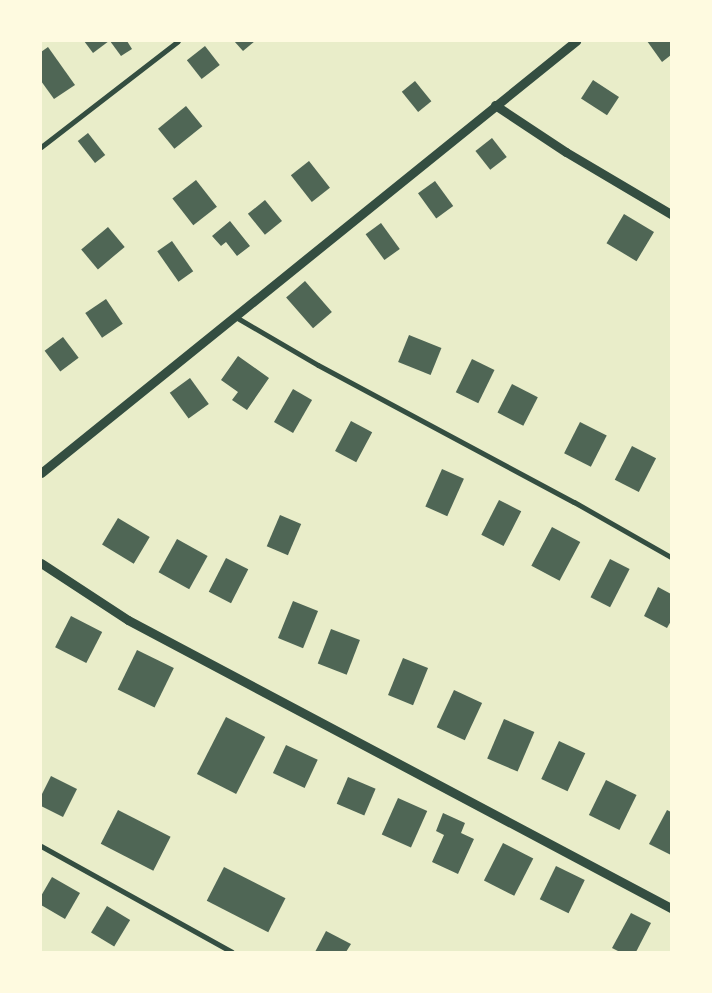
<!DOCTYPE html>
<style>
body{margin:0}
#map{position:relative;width:712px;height:993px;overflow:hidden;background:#e9edc9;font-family:"Exo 2",sans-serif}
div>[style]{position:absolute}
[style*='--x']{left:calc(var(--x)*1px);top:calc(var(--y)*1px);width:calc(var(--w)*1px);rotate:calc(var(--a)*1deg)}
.building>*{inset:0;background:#4f6655;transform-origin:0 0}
.minor>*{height:5px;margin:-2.5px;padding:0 2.5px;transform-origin:2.5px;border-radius:2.5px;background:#344e41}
.tertiary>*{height:9px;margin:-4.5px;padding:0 4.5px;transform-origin:4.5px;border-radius:4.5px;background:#344e41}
span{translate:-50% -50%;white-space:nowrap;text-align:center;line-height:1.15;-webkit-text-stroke:5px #fefae0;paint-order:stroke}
.frame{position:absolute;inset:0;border:42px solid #fefae0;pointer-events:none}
</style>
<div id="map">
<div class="building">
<i style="clip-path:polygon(84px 41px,109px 41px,93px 53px)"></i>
<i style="clip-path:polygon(110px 41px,127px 41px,132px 49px,121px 56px)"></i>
<i style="clip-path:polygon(234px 41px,255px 41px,243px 51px)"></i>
<i style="clip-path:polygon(647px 41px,671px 41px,671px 55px,662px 62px)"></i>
<i style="left:205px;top:46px;width:24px;height:23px;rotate:52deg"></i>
<i style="clip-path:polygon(48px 47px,75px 85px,54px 99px,41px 81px,41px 52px)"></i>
<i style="left:593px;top:80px;width:31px;height:22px;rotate:33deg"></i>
<i style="left:415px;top:81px;width:26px;height:17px;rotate:51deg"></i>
<i style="left:186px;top:106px;width:26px;height:36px;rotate:51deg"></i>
<i style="left:88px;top:133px;width:28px;height:13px;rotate:52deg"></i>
<i style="left:492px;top:138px;width:24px;height:21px;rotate:52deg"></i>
<i style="left:309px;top:161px;width:34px;height:23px;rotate:52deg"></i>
<i style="left:196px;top:180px;width:34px;height:30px;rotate:52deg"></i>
<i style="left:435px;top:181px;width:31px;height:21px;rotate:54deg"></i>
<i style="left:265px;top:200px;width:27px;height:22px;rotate:51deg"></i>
<i style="left:624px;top:214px;width:35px;height:34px;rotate:31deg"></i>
<i style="clip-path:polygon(230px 221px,250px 246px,237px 256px,226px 242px,221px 246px,212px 236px)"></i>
<i style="left:381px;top:223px;width:32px;height:19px;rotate:54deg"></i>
<i style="left:108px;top:227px;width:26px;height:35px;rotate:50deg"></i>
<i style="left:172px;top:241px;width:37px;height:18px;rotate:55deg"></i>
<i style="left:305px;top:281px;width:41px;height:25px;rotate:49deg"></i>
<i style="left:106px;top:299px;width:30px;height:25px;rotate:56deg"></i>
<i style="left:409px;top:335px;width:35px;height:29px;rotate:22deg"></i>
<i style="left:63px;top:337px;width:26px;height:23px;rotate:53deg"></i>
<i style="clip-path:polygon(238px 356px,269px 378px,247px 410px,232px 400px,238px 392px,221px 380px)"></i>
<i style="left:472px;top:359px;width:25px;height:37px;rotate:26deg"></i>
<i style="left:190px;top:378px;width:32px;height:25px;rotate:54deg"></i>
<i style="left:512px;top:384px;width:29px;height:32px;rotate:27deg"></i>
<i style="left:293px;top:389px;width:22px;height:38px;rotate:30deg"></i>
<i style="left:351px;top:421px;width:24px;height:34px;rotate:28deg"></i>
<i style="left:580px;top:422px;width:30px;height:35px;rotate:27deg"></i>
<i style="left:632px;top:446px;width:27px;height:38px;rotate:27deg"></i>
<i style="left:442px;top:469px;width:24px;height:41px;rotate:24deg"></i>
<i style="left:499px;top:500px;width:25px;height:39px;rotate:27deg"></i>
<i style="left:280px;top:515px;width:23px;height:34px;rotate:23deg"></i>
<i style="left:118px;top:518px;width:37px;height:31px;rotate:31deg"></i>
<i style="left:552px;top:527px;width:32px;height:44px;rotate:28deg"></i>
<i style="left:177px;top:539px;width:35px;height:38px;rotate:29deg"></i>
<i style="left:226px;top:558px;width:25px;height:38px;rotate:27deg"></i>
<i style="left:610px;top:559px;width:22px;height:43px;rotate:27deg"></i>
<i style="clip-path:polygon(658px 587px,671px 594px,671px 621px,667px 628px,644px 616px)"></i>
<i style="left:293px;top:601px;width:27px;height:40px;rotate:22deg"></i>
<i style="left:71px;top:616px;width:35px;height:35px;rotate:27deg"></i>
<i style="left:331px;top:629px;width:31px;height:37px;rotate:21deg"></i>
<i style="left:137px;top:650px;width:41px;height:44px;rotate:26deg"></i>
<i style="left:403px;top:658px;width:27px;height:40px;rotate:22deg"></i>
<i style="left:454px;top:690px;width:31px;height:41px;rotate:25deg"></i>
<i style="left:226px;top:717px;width:44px;height:64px;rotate:27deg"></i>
<i style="left:504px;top:719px;width:33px;height:43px;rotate:23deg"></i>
<i style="left:559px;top:741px;width:29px;height:42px;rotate:25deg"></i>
<i style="left:286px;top:745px;width:35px;height:31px;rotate:25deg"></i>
<i style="clip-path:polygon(51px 776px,77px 789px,63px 817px,41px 806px,41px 796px)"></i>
<i style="left:348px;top:777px;width:30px;height:29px;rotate:23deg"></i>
<i style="left:606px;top:780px;width:34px;height:39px;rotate:26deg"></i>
<i style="left:398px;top:798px;width:32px;height:40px;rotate:24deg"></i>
<i style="left:118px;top:810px;width:59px;height:38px;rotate:27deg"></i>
<i style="clip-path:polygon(667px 810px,671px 812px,671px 855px,649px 844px)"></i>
<i style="clip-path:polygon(443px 813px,465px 823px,461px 833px,474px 839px,458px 874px,432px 862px,444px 835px,436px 831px)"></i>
<i style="left:503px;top:843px;width:34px;height:42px;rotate:27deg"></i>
<i style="left:556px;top:866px;width:32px;height:37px;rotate:26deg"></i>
<i style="left:224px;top:867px;width:69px;height:38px;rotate:27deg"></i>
<i style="clip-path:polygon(52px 877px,80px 893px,65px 919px,41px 905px,41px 896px)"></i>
<i style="left:107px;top:906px;width:27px;height:31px;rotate:31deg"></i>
<i style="clip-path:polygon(631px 913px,651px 923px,636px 952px,620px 952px,612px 948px)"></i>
<i style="clip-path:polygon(326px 931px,351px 944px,346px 952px,315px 952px)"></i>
</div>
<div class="minor">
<i style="--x:41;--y:147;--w:173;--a:-37.7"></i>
<i style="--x:234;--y:316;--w:97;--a:30.3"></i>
<i style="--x:318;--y:365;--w:290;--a:28.2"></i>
<i style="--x:574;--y:502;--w:112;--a:29.6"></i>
<i style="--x:41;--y:846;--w:218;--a:29"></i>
</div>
<div class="tertiary">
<i style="--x:495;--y:105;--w:85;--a:33.5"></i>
<i style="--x:566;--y:152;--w:122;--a:30.6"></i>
<i style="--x:41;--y:473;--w:688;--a:-38.92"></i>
<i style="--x:41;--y:563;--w:104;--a:33.2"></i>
<i style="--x:128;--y:620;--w:615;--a:27.94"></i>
</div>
<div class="frame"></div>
</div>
